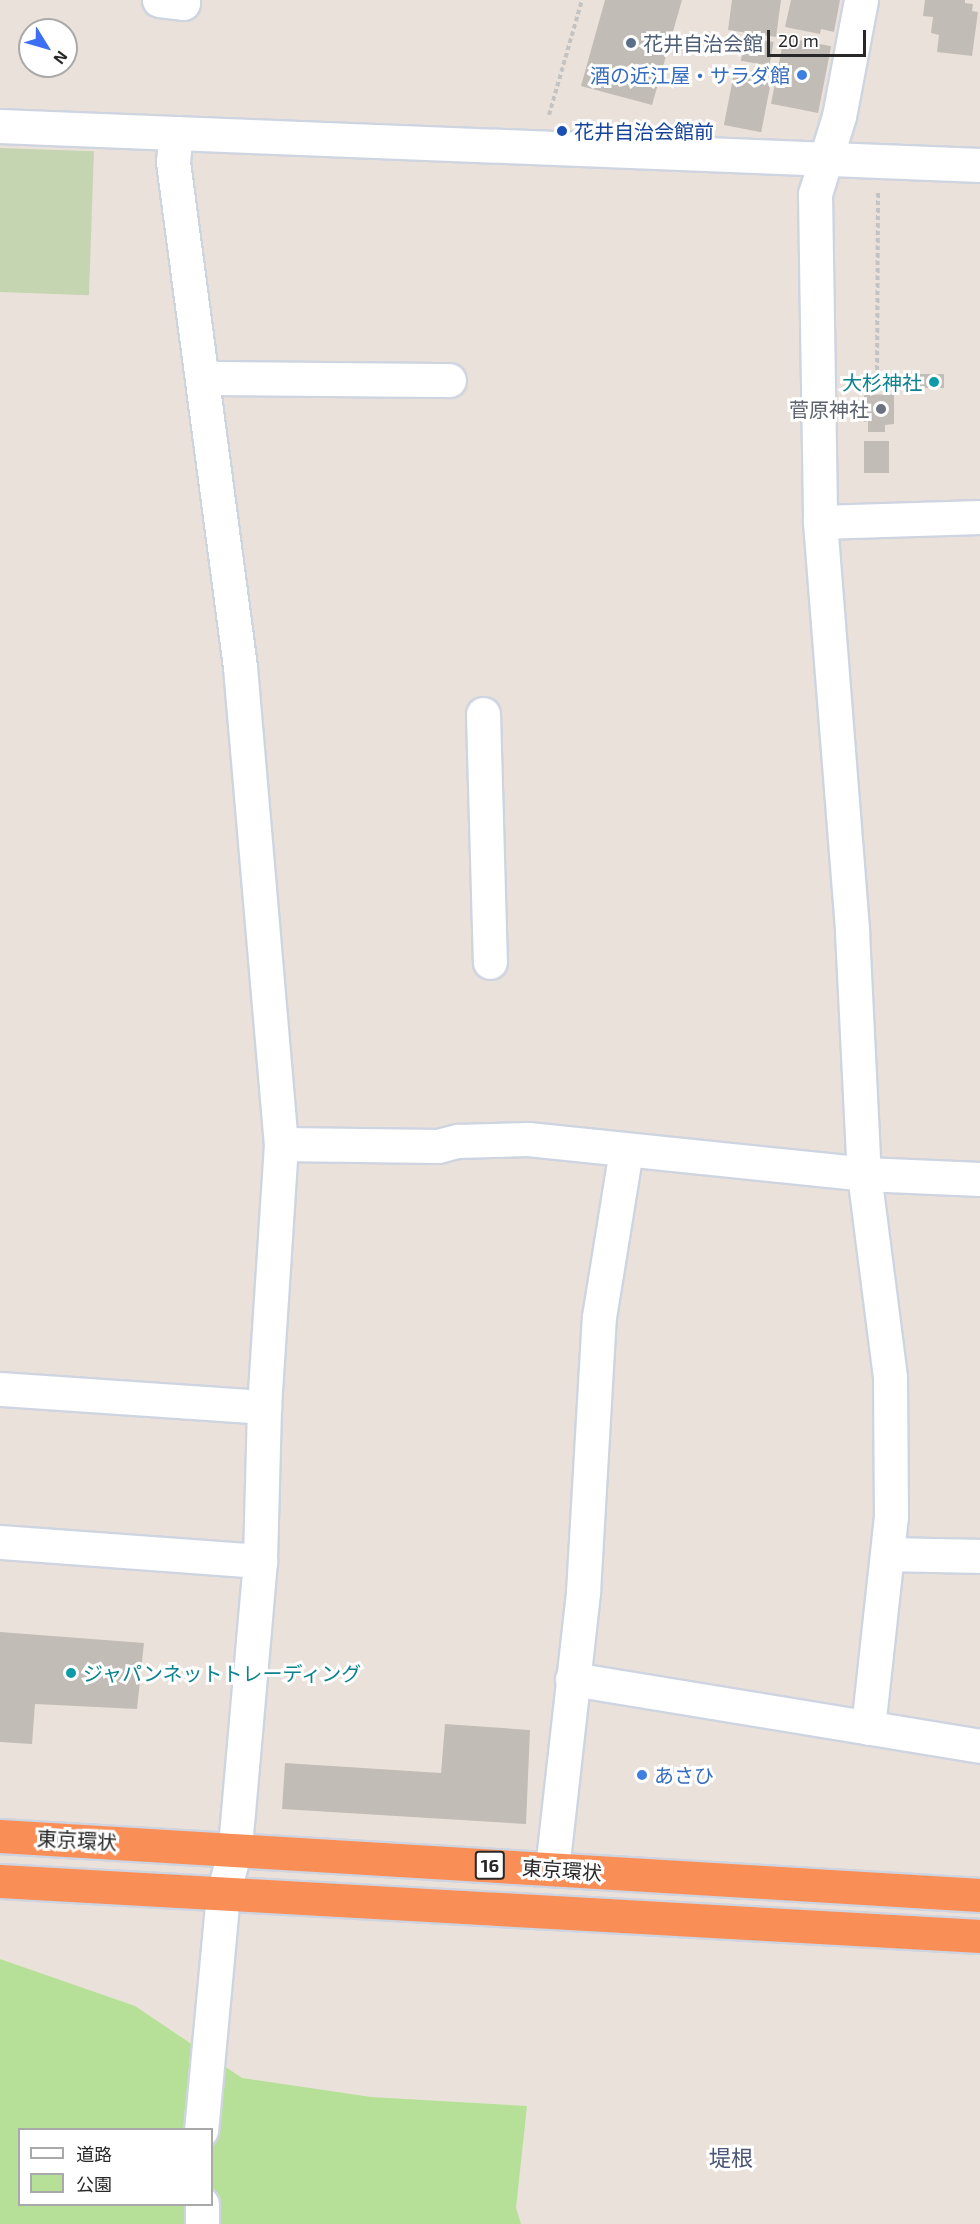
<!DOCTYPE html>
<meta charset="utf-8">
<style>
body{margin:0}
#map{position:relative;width:980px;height:2224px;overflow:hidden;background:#eae2da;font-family:"Exo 2","Noto Sans JP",sans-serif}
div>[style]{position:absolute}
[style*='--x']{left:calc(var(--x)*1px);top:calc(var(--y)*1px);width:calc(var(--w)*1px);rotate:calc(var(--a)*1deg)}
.green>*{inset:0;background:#b6e097}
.cemetery>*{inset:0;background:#c5d4b1;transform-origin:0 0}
.building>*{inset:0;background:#c2bcb6;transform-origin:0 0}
.path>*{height:4px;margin-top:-2px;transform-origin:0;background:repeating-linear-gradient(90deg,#c3c3c3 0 4.5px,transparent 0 7.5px)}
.roads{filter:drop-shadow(2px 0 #cfd4e1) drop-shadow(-2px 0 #cfd4e1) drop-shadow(0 2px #cfd4e1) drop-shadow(0 -2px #cfd4e1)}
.minor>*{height:33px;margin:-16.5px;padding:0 16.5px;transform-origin:16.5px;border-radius:16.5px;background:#fff}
.highway>*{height:33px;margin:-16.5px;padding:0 16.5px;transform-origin:16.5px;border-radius:16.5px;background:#f98e56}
.dots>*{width:16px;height:16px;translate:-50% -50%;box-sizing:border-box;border:3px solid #fff;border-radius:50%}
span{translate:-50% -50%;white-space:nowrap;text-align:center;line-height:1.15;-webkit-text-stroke:6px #fff;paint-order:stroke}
.shield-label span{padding:2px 4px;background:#fff;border:2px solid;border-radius:4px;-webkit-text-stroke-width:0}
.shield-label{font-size:18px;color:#282828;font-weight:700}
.service-label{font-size:20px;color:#4e5e75}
.left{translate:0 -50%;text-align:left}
.shop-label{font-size:20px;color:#366cbe}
.right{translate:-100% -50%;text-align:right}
.transit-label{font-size:20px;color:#164399}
.culture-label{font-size:20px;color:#0d838f}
.worship-label{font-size:20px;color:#5b616d}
.street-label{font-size:20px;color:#282828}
.quarter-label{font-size:22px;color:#4a5677}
.legend{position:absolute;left:18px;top:2128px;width:195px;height:78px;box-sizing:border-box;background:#fff;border:2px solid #a9a9a9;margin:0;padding:8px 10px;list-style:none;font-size:18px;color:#282828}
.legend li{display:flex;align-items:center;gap:12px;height:30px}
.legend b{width:30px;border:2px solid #a9a9a9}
.north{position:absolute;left:18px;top:18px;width:60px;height:60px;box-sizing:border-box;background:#fff;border:2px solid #a9a9a9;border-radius:50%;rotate:127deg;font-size:16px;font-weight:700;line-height:24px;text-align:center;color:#282828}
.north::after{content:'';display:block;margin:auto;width:21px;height:27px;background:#3c6ff4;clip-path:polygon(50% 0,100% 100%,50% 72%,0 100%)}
.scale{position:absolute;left:767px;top:30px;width:99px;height:27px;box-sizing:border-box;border:3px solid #282828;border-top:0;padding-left:8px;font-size:18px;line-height:21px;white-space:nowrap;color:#282828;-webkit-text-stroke:4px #fff;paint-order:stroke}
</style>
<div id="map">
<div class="green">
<i style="clip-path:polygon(evenodd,0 1959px,135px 2006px,242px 2078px,371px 2097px,527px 2106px,516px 2208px,521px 2224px,0 2224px,0 1959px,20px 2130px,212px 2130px,212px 2204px,20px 2204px,20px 2130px)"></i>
</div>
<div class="cemetery">
<i style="left:0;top:148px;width:94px;height:144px;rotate:2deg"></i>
</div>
<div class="building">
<i style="clip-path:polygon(605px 0,682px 0,652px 105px,581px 86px)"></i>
<i style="clip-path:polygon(732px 0,781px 0,776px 37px,728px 30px)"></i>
<i style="clip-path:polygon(791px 0,840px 0,834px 32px,821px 29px,820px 34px,785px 27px)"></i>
<i style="clip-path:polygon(925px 0,965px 0,965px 3px,973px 4px,972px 11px,978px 12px,972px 56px,937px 52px,939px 35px,931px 33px,933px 17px,923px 16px)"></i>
<i style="left:745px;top:37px;width:29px;height:24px;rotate:10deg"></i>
<i style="left:784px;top:37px;width:48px;height:68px;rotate:11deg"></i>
<i style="left:734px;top:73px;width:38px;height:53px;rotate:11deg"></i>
<i style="left:919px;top:374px;width:25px;height:14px"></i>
<i style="clip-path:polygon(894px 394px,894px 424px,885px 425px,885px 432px,868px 432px,868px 421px,864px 422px,864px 395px)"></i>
<i style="left:864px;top:441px;width:25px;height:32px"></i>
<i style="clip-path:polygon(0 1632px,144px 1643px,137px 1709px,35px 1704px,32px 1744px,0 1742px)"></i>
<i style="clip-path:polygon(445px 1724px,530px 1730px,526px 1824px,282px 1809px,285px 1763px,441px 1773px)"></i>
</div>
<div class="path">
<i style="--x:549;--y:115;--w:120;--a:-74"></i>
<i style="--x:877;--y:385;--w:192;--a:-89.7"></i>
</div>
<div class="roads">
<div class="minor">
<i style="--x:159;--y:0;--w:24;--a:7"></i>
<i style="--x:183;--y:3;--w:3;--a:-90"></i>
<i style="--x:861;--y:0;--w:118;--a:100.7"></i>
<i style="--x:839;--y:116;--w:82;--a:107.1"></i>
<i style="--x:815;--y:194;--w:328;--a:89.1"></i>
<i style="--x:820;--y:522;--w:411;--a:85.5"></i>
<i style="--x:852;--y:932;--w:242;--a:87.2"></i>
<i style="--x:864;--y:1174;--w:205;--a:82.7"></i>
<i style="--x:890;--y:1377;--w:139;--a:89.6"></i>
<i style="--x:891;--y:1516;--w:213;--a:96.2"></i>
<i style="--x:0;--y:126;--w:981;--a:2.28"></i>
<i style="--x:176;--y:133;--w:29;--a:96"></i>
<i style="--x:173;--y:162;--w:509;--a:82.44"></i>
<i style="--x:240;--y:667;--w:479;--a:85.1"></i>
<i style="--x:281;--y:1144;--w:264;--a:93.7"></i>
<i style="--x:264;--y:1407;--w:154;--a:91.5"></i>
<i style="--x:260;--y:1561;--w:289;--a:95"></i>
<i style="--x:235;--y:1849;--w:47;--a:104.9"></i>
<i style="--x:223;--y:1894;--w:237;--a:95.3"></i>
<i style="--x:204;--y:378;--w:245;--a:0.5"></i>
<i style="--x:820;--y:522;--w:160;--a:-1.8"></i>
<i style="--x:483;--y:714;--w:248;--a:88.4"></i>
<i style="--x:281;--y:1144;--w:157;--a:0.7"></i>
<i style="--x:438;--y:1146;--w:20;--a:-15"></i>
<i style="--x:457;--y:1141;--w:71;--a:-1.6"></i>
<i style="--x:528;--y:1139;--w:338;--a:5.9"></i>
<i style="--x:864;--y:1174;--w:116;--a:2.5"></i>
<i style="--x:0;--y:1389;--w:265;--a:3.9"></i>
<i style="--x:0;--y:1542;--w:261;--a:4.2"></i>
<i style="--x:888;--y:1554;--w:92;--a:1.2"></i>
<i style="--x:572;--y:1679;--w:413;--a:9.3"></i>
<i style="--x:552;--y:1869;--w:279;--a:-83.6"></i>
<i style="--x:583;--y:1592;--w:275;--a:-86.7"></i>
<i style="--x:599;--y:1317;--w:169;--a:-80.8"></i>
<i style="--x:202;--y:2204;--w:20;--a:90"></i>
</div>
<div class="highway">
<i style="--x:0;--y:1836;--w:982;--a:3.45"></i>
<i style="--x:0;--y:1881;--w:982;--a:3.21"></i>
</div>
</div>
<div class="dots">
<i style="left:631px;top:43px;background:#5c6f8a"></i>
<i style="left:802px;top:75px;background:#3f7fe0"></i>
<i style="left:562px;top:131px;background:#1a4fb4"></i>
<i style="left:934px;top:382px;background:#0f9aa8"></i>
<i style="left:881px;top:409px;background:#6b7280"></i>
<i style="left:71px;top:1673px;background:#0f9aa8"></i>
<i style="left:642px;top:1775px;background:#3f7fe0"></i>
</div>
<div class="shield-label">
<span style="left:490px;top:1865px">16</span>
</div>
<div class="service-label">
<span class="left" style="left:643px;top:43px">花井自治会館</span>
</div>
<div class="shop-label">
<span class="right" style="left:790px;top:75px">酒の近江屋・サラダ館</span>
<span class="left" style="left:654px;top:1775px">あさひ</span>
</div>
<div class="transit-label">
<span class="left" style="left:574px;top:131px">花井自治会館前</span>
</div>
<div class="culture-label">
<span class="right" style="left:922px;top:382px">大杉神社</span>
<span class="left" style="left:83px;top:1673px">ジャパンネットトレーディング</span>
</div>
<div class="worship-label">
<span class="right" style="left:869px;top:409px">菅原神社</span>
</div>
<div class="street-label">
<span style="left:77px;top:1840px;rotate:3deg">東京環状</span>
<span style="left:562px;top:1870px;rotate:4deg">東京環状</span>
</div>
<div class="quarter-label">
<span style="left:731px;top:2158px">堤根</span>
</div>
<ul class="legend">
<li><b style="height:8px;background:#fff"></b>道路</li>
<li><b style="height:16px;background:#b6e097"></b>公園</li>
</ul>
<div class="north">N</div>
<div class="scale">20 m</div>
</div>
